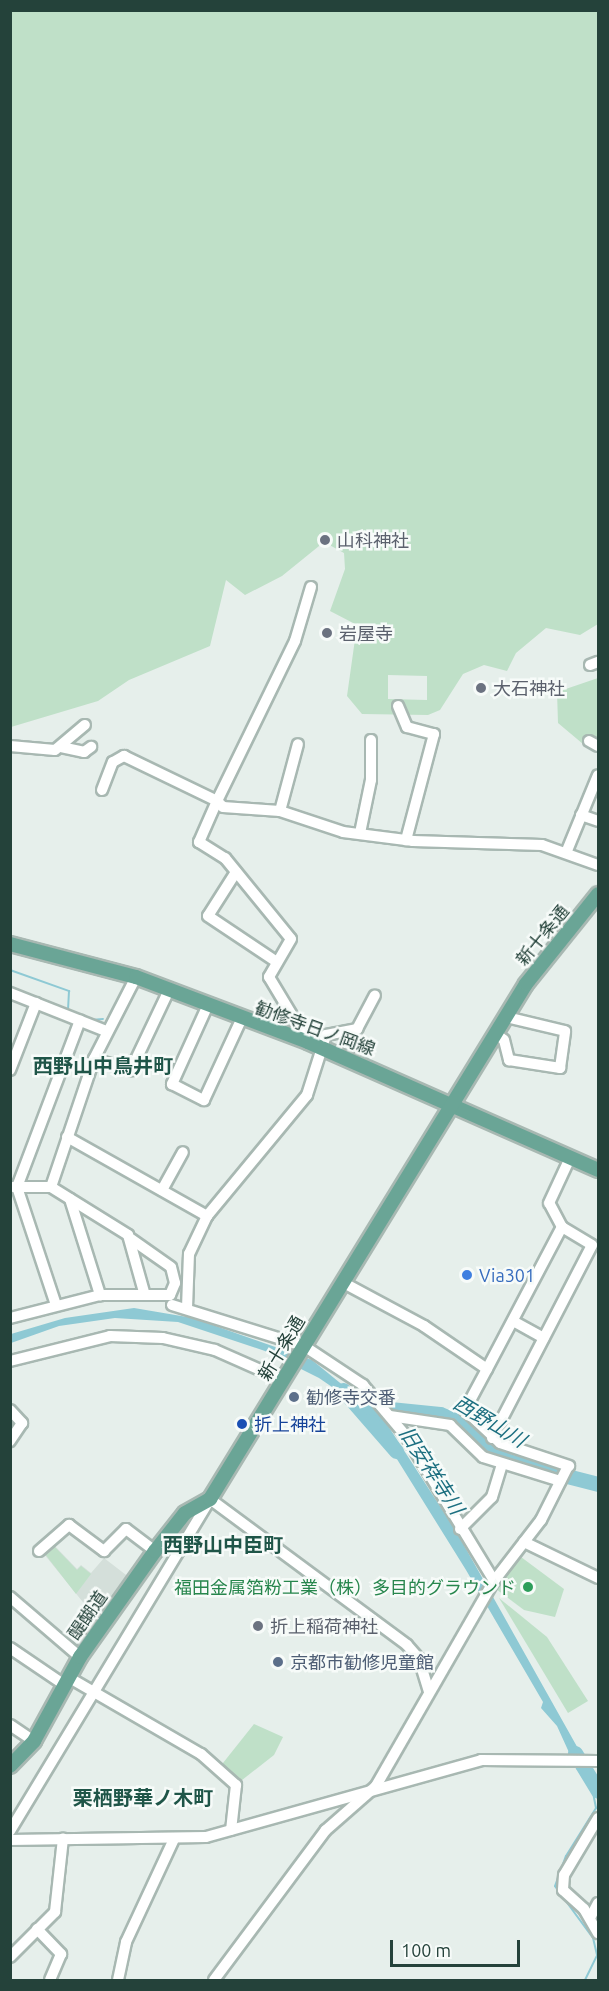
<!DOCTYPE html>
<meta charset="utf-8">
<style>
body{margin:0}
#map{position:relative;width:609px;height:1991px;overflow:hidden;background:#e6efeb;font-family:Ubuntu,"Noto Sans JP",sans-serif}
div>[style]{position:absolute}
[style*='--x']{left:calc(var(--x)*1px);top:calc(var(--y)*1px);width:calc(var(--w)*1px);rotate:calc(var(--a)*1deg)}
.built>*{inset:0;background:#d4dfda}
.green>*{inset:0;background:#bfe0c8}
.water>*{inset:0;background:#8ec9d4}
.stream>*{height:2px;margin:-1px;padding:0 1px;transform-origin:1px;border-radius:1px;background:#8ec9d4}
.river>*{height:15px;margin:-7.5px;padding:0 7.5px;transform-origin:7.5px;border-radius:7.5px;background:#8ec9d4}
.roads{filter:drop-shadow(2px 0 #a8b8b2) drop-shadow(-2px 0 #a8b8b2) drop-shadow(0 2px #a8b8b2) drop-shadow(0 -2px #a8b8b2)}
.minor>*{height:10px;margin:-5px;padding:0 5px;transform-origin:5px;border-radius:5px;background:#fff}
.major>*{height:14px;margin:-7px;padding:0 7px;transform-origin:7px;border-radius:7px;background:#6aa596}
.dots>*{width:16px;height:16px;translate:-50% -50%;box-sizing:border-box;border:3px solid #f7fbf9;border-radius:50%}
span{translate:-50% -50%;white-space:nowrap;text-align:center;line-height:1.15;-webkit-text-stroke:5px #f7fbf9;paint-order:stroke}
.worship-label{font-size:18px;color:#5b616d}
.left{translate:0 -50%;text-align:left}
.street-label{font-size:18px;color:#24423a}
.shop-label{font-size:18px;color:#366cbe}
.service-label{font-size:18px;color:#4e5e75}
.transit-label{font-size:18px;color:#164399}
.leisure-label{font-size:18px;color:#27864d}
.right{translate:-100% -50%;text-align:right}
.neighbourhood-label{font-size:20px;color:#1f5548;font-weight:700}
.water-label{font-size:20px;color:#1c6f80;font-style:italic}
.frame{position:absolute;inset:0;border:12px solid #24423a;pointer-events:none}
.scale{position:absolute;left:390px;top:1940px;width:130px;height:27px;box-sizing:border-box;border:3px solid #24423a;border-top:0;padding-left:8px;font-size:18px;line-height:21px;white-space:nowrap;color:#24423a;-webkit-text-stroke:4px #f7fbf9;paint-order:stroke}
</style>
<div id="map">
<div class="built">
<i style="clip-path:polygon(52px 1543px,77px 1569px,81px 1565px,91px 1573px,104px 1558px,130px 1578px,99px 1622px,44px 1554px)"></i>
</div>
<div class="green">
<i style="clip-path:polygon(evenodd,11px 11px,598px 11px,598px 624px,580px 635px,546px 628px,516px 653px,507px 671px,484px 665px,463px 674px,440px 710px,428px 715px,362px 714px,347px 696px,357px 625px,330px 611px,345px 569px,344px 553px,324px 542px,282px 576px,245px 595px,226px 580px,210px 646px,129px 680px,98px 701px,11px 727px,11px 11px,388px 675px,427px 676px,427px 700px,388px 699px,388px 675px)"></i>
<i style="clip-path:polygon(598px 678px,598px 740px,589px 737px,583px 744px,558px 723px,557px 692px)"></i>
<i style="clip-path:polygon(52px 1544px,77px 1570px,81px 1566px,91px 1574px,76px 1594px,45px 1554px)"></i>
<i style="clip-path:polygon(521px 1557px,564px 1589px,555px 1617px,524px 1610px,496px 1589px)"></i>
<i style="clip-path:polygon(499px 1598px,547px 1637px,588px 1701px,568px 1713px)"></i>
<i style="clip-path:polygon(254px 1724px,283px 1737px,274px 1755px,237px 1784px,219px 1768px)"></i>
</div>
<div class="water">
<i style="clip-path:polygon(134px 1308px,193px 1318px,312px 1360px,383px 1418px,456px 1531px,589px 1768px,577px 1770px,557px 1726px,541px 1708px,543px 1702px,466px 1570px,367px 1411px,319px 1378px,265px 1351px,178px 1322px,115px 1318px,59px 1326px,11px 1343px,11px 1334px,65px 1318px)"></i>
</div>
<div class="stream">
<i style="--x:10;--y:970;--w:63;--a:19.6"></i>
<i style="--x:69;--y:991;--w:21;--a:93"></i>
<i style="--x:91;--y:1020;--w:12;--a:-5"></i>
<i style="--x:585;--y:1980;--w:28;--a:-64"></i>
<i style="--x:597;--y:1955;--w:17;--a:-103"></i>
<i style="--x:593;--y:1938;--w:64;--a:-126.2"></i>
<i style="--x:555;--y:1886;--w:32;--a:-70"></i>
<i style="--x:566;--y:1856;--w:57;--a:-58"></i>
<i style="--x:596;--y:1808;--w:26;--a:-101"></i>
</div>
<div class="river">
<i style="--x:343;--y:1390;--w:81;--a:49"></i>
<i style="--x:370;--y:1407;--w:70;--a:5.7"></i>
<i style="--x:440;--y:1414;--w:21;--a:23"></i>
<i style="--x:459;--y:1422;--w:32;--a:46"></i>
<i style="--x:481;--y:1445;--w:31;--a:31"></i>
<i style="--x:508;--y:1461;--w:93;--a:14.3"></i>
<i style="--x:575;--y:1753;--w:44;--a:58.8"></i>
</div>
<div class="roads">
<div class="minor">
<i style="--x:311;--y:587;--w:56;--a:106.5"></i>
<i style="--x:295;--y:641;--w:178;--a:116"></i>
<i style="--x:217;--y:801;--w:8;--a:45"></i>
<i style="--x:223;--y:807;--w:57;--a:4"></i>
<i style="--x:280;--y:811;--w:66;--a:18.4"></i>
<i style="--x:343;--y:832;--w:71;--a:7.3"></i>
<i style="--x:413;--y:841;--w:129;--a:1.8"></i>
<i style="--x:542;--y:845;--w:59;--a:19.7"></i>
<i style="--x:590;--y:665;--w:9;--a:-21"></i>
<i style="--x:398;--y:706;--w:23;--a:67"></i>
<i style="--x:407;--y:727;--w:28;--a:15"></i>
<i style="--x:434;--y:734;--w:110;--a:104.8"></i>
<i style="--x:589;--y:741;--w:10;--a:29"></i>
<i style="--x:10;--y:746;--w:45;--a:5.1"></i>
<i style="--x:55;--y:750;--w:39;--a:-40"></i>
<i style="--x:61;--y:747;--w:24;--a:12"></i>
<i style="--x:84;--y:752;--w:9;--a:-36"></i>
<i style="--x:102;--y:790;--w:30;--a:-69"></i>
<i style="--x:113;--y:762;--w:13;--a:-29"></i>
<i style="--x:124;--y:756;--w:103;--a:25.8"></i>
<i style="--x:217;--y:801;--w:45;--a:113.7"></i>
<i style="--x:199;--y:842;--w:31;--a:32"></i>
<i style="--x:225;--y:858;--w:104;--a:50.8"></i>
<i style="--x:291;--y:939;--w:44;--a:120.1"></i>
<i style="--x:269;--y:977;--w:76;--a:59"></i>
<i style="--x:280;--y:811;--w:69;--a:-75"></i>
<i style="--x:581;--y:815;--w:18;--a:19"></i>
<i style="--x:360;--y:833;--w:54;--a:-78.3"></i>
<i style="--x:371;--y:780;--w:40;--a:-90"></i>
<i style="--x:566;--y:853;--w:84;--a:-67.7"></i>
<i style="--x:236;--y:872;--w:52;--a:122.5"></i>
<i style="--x:208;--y:916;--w:83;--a:33.7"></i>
<i style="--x:10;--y:993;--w:103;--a:21.6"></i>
<i style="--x:207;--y:1007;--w:85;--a:114.4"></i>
<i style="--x:172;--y:1084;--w:36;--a:27"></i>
<i style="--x:204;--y:1100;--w:88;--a:-65.2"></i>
<i style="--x:495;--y:1033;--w:11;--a:38"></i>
<i style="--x:504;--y:1040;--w:21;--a:76"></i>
<i style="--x:509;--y:1060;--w:52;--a:8.9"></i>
<i style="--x:560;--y:1068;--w:37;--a:-82"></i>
<i style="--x:565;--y:1031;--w:61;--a:-166.7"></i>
<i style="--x:94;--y:1059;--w:39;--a:17"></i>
<i style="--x:131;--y:1070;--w:89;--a:-64.6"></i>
<i style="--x:10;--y:1070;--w:72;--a:-68.8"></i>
<i style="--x:67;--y:1137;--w:161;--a:29.4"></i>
<i style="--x:13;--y:1187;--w:38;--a:0"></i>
<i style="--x:51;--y:1187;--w:91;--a:31.9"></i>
<i style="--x:128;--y:1235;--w:59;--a:74.3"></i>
<i style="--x:51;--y:1187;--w:135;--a:-71.4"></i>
<i style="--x:94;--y:1059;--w:92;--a:-62.9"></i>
<i style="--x:162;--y:1190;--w:43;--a:-61.1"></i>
<i style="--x:70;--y:1199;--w:101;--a:72.6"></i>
<i style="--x:342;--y:1282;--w:93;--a:28.2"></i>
<i style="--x:424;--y:1326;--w:76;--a:34.3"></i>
<i style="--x:487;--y:1369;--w:161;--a:-62.2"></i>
<i style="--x:562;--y:1227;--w:27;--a:-118"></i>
<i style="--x:549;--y:1203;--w:50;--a:-65"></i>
<i style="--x:56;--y:1305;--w:124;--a:-108.3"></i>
<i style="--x:17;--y:1187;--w:178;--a:-69.3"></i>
<i style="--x:172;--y:1305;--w:138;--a:17.3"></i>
<i style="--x:304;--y:1346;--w:71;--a:33.5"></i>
<i style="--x:363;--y:1385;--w:67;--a:49.9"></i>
<i style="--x:406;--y:1436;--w:170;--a:58.7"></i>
<i style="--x:187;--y:1308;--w:54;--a:-87.9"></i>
<i style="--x:189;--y:1254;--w:42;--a:-64.7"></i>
<i style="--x:207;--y:1216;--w:157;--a:-50.4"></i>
<i style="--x:307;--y:1095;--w:63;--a:-72.4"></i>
<i style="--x:326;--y:1035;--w:32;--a:-11"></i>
<i style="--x:357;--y:1029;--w:38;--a:-62"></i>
<i style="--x:10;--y:1318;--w:93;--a:-14.3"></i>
<i style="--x:100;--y:1295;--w:70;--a:0"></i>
<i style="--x:170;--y:1295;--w:13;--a:-67"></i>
<i style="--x:175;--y:1283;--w:16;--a:-104"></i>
<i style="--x:171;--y:1267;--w:49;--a:-145"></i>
<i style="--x:513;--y:1321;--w:35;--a:29"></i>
<i style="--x:10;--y:1361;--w:103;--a:-14"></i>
<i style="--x:110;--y:1336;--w:53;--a:2.2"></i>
<i style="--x:163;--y:1338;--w:53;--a:13"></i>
<i style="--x:215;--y:1350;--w:74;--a:23.8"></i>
<i style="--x:487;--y:1369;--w:47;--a:118.2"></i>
<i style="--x:465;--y:1410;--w:48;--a:43.3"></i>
<i style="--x:500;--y:1443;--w:73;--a:18.4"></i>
<i style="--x:10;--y:1410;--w:18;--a:47"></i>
<i style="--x:22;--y:1423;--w:22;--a:124"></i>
<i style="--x:390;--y:1416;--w:61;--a:8.5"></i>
<i style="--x:450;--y:1425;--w:46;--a:44.1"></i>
<i style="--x:483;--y:1457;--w:81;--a:17.3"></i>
<i style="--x:492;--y:1438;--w:217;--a:-62.6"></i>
<i style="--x:592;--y:1245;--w:35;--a:-149"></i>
<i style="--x:460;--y:1529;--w:45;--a:-45"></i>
<i style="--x:492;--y:1497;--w:34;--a:-73"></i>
<i style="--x:524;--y:1542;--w:82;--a:25.9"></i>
<i style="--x:39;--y:1551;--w:40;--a:-41"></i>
<i style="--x:69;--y:1525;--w:44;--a:36.6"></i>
<i style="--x:104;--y:1551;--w:31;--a:-45"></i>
<i style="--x:126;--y:1529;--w:36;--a:37"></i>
<i style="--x:10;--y:1597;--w:92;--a:40.6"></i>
<i style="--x:10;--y:1648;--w:64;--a:34.2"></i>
<i style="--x:68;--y:1677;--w:154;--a:30.1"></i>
<i style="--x:201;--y:1754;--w:47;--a:41.5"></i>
<i style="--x:236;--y:1785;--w:45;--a:96.3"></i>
<i style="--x:10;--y:1725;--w:29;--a:34"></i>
<i style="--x:598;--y:1818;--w:66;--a:120.8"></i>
<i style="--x:564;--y:1875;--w:15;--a:94"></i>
<i style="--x:563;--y:1890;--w:28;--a:42"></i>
<i style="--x:584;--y:1909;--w:28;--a:60"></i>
<i style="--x:10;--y:1831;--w:388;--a:-58.9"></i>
<i style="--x:210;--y:1499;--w:245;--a:36.5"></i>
<i style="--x:407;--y:1645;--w:18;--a:49"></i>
<i style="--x:419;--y:1659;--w:34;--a:73"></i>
<i style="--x:10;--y:1840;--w:196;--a:-0.9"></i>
<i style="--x:206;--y:1837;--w:286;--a:-15.6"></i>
<i style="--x:481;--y:1760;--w:117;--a:0.5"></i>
<i style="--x:590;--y:1918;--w:17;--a:-62"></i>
<i style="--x:37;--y:1929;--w:35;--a:46"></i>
<i style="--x:61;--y:1954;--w:28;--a:113"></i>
<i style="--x:10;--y:1957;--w:64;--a:-45"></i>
<i style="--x:55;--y:1912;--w:74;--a:-83.8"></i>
<i style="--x:118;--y:1980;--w:39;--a:-78"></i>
<i style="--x:126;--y:1942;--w:114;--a:-65"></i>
<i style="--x:214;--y:1980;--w:187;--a:-53.3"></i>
<i style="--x:326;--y:1830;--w:67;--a:-41.3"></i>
<i style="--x:376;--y:1786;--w:237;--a:-60.1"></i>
<i style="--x:494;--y:1581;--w:77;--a:-52.4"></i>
<i style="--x:541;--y:1520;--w:58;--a:-63.4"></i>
</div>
<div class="major">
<i style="--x:10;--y:944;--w:130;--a:14.7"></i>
<i style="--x:136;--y:977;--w:184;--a:20.7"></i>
<i style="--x:308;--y:1042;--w:317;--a:23.8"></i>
<i style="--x:10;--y:1766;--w:35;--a:-46"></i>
<i style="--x:34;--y:1741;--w:96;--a:-61.3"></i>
<i style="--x:80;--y:1657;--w:130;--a:-54.7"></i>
<i style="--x:155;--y:1551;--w:48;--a:-51.7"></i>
<i style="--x:185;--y:1513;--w:29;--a:-29"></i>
<i style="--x:210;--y:1499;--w:604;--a:-58.47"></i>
<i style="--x:526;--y:984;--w:115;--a:-51.3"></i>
</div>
</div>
<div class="dots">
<i style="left:325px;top:540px;background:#6b7280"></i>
<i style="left:327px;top:633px;background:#6b7280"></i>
<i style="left:481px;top:688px;background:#6b7280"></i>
<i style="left:467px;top:1275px;background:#3f7fe0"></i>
<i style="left:294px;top:1397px;background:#5c6f8a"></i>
<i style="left:242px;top:1424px;background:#1a4fb4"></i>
<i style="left:528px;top:1587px;background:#2e9e5b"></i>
<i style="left:258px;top:1626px;background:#6b7280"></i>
<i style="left:278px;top:1662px;background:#5c6f8a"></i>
</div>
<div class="worship-label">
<span class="left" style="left:337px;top:540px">山科神社</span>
<span class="left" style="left:339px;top:633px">岩屋寺</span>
<span class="left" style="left:493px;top:688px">大石神社</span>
<span class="left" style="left:270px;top:1626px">折上稲荷神社</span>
</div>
<div class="street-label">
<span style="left:542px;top:935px;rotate:-51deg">新十条通</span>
<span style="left:315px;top:1028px;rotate:20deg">勧修寺日ノ岡線</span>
<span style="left:281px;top:1348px;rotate:-59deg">新十条通</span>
<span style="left:87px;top:1615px;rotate:-55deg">醍醐道</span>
</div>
<div class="shop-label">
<span class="left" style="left:479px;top:1275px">Via301</span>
</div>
<div class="service-label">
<span class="left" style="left:306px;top:1397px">勧修寺交番</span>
<span class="left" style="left:290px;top:1662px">京都市勧修児童館</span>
</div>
<div class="transit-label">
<span class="left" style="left:254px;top:1424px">折上神社</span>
</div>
<div class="leisure-label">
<span class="right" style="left:516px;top:1587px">福田金属箔粉工業（株）多目的グラウンド</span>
</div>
<div class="neighbourhood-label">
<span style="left:103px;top:1065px">西野山中鳥井町</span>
<span style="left:223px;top:1544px">西野山中臣町</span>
<span style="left:143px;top:1797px">栗栖野華ノ木町</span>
</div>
<div class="water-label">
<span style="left:490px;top:1421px;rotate:31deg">西野山川</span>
<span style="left:432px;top:1470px;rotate:57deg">旧安祥寺川</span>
</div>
<div class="frame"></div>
<div class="scale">100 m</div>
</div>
